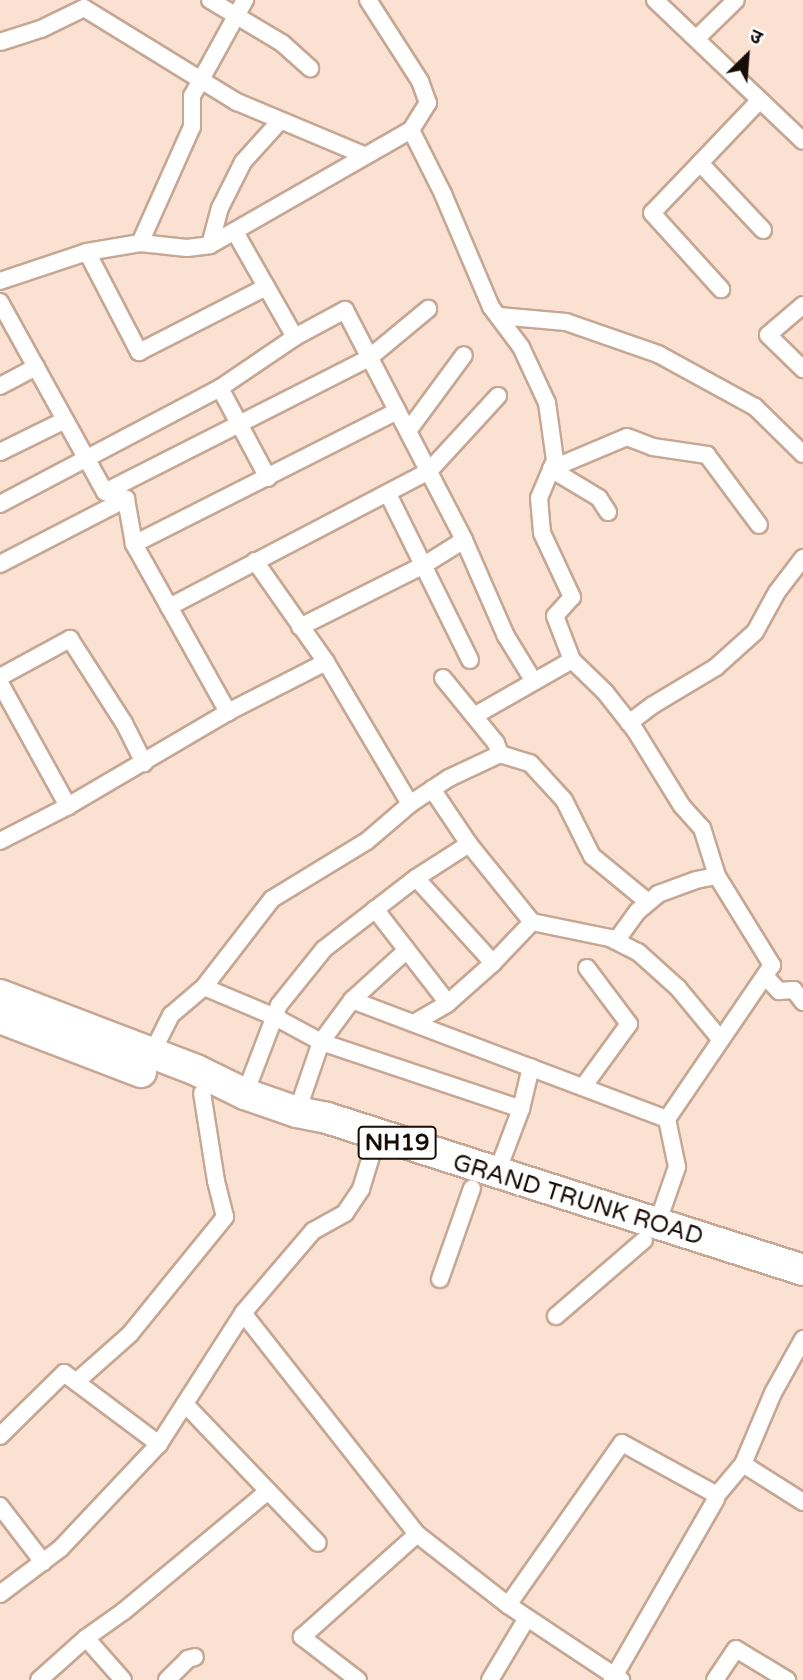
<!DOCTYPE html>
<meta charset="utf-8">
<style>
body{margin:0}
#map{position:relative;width:803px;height:1680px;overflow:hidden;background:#fbe1d1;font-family:"Varela Round","Noto Sans Devanagari",sans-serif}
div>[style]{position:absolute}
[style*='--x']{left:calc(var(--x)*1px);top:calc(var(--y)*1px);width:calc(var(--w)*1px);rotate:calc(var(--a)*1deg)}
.roads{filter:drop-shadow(2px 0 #c6a794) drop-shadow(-2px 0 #c6a794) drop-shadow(0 2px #c6a794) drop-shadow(0 -2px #c6a794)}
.street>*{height:16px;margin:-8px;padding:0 8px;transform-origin:8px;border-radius:8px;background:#fff}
.highway>*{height:30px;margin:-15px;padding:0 15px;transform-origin:15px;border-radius:15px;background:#fff}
span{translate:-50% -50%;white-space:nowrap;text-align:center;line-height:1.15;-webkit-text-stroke:7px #fff;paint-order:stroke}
.shield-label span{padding:2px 5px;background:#fff;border:2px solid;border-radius:5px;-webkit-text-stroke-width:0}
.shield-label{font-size:23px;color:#170d07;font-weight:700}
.street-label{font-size:24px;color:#170d07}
.north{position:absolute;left:712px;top:21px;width:70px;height:70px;-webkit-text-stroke:5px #fff;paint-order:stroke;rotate:25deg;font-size:19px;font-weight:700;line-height:28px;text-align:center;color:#170d07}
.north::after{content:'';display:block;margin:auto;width:24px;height:32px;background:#170d07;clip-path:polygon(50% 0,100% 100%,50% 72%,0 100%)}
</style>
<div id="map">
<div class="roads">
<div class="street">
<i style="--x:210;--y:0;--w:84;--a:30.8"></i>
<i style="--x:282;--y:43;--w:38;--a:42"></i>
<i style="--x:655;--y:0;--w:204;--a:43.6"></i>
<i style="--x:697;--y:38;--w:54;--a:-44.3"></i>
<i style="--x:0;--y:42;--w:43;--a:-17.6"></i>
<i style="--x:41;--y:29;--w:48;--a:-26"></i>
<i style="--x:84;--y:8;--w:180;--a:31.6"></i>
<i style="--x:237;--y:102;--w:138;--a:22.7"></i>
<i style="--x:759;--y:101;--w:86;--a:133.6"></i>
<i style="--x:700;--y:163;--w:92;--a:46.8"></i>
<i style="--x:411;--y:130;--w:72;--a:63.4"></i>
<i style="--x:443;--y:194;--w:123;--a:67"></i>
<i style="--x:491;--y:307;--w:50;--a:53.1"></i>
<i style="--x:521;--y:347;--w:62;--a:65.1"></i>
<i style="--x:547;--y:403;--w:58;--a:82"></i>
<i style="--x:555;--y:460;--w:41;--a:112.8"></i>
<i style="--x:539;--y:498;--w:35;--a:85"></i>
<i style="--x:542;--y:533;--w:71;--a:64.9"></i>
<i style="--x:572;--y:597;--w:25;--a:132"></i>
<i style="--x:555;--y:616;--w:47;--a:68.9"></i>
<i style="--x:700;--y:163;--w:69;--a:133.8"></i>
<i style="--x:652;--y:213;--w:103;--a:47.8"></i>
<i style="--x:235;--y:232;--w:121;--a:60.3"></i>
<i style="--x:140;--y:243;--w:127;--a:-65.9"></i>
<i style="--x:192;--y:127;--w:31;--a:-90"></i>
<i style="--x:192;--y:96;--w:110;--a:-61.1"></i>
<i style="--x:210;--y:245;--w:38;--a:-75"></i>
<i style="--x:220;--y:208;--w:51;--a:-63.4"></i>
<i style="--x:243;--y:162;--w:55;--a:-47.9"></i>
<i style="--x:87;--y:252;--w:113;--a:62.5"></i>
<i style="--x:139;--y:352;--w:143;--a:-27.1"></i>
<i style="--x:0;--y:281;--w:92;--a:-18.4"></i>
<i style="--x:87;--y:252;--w:54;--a:-9.6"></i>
<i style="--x:140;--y:243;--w:47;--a:6.1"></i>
<i style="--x:187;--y:248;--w:23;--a:-7"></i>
<i style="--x:210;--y:245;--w:232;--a:-29.8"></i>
<i style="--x:411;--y:130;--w:32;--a:-58"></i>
<i style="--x:428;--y:103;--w:23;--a:-110"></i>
<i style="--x:420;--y:81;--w:96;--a:-122.7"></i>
<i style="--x:0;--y:302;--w:217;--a:61.1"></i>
<i style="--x:105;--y:492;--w:22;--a:18"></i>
<i style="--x:126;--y:499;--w:46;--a:79.9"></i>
<i style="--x:134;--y:544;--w:193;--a:60.8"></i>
<i style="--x:803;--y:305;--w:46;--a:139.4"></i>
<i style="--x:768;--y:335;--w:49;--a:44.2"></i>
<i style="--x:499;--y:316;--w:67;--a:5.1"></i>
<i style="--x:566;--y:322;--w:97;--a:19.2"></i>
<i style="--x:658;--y:354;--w:111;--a:28.7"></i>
<i style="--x:755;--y:407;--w:67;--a:44.4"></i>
<i style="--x:0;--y:386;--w:41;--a:-27.8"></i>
<i style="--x:220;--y:388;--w:102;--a:61.9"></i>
<i style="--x:408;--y:431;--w:94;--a:-53.6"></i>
<i style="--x:0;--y:452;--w:72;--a:-26.2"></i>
<i style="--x:105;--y:492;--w:296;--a:-26.9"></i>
<i style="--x:369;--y:358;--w:77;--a:-39.7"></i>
<i style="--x:388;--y:494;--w:185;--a:63.7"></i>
<i style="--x:0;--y:504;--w:249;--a:-27.8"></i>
<i style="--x:220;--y:388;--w:91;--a:-34.2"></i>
<i style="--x:295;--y:337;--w:57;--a:-28.4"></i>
<i style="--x:345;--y:310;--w:259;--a:62.6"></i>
<i style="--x:464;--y:540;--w:105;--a:66.4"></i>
<i style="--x:506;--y:636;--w:52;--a:58.5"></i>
<i style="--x:608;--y:512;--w:17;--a:-123"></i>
<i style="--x:599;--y:498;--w:56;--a:-148.9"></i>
<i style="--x:551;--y:469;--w:82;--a:-22.8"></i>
<i style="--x:627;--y:437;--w:28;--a:21"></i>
<i style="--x:653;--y:447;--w:55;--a:8.4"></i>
<i style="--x:707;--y:455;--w:87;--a:53.4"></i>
<i style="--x:134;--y:544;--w:295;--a:-26.8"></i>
<i style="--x:255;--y:561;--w:123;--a:54.9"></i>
<i style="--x:326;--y:662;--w:165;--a:59.4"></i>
<i style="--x:0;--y:564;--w:142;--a:-27.3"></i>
<i style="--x:169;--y:607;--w:293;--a:-27.6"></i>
<i style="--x:429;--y:471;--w:102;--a:-47.4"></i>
<i style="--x:300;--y:627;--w:139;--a:-26.6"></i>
<i style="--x:424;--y:565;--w:47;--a:-32"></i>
<i style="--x:0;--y:677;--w:80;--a:-28.5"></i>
<i style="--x:70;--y:639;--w:100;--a:57.3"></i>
<i style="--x:124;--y:723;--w:45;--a:63.4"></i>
<i style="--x:443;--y:678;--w:84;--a:50.8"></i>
<i style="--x:496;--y:743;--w:12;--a:70"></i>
<i style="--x:0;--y:683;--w:141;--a:61.1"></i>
<i style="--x:474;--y:716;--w:113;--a:-29.7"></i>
<i style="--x:572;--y:660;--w:46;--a:44.1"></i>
<i style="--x:605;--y:692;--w:48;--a:51.7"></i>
<i style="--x:635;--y:730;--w:89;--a:58.3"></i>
<i style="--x:682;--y:806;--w:30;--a:48"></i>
<i style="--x:702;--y:828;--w:50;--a:72.6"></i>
<i style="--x:717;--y:876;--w:105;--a:58.3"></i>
<i style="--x:772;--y:965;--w:186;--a:124.3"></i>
<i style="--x:667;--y:1119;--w:49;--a:78.2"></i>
<i style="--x:677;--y:1167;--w:60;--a:109.3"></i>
<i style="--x:629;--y:723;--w:30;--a:-37"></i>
<i style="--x:653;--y:705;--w:74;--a:-31.1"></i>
<i style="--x:716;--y:667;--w:52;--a:-41.9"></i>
<i style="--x:755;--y:632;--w:46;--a:-61.2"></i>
<i style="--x:777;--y:592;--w:43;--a:-52.6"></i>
<i style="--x:432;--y:789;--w:66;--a:56.1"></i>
<i style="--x:0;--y:841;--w:76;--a:-27.2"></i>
<i style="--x:68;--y:806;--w:186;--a:-30.4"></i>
<i style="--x:228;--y:712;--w:110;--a:-27"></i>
<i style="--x:416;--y:878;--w:115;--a:47.8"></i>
<i style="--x:375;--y:909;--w:119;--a:52.2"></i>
<i style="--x:616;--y:941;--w:37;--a:-54"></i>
<i style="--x:638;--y:911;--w:26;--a:-40"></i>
<i style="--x:658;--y:894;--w:40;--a:-20.2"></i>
<i style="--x:696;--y:880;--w:21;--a:-11"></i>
<i style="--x:765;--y:976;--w:21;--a:47"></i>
<i style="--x:779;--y:991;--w:15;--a:-4"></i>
<i style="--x:794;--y:990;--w:15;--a:53"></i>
<i style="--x:204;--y:987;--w:77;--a:22.9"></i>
<i style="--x:275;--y:1017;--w:52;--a:28.5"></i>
<i style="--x:321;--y:1042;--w:211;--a:18.5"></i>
<i style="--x:352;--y:1000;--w:74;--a:-42.3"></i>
<i style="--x:414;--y:1023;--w:39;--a:-30"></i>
<i style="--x:448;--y:1003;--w:60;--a:-41.6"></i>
<i style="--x:493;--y:963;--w:57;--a:-46.4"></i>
<i style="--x:532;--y:922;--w:80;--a:11.6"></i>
<i style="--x:610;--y:938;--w:31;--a:27"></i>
<i style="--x:638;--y:952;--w:54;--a:42"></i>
<i style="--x:678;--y:988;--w:67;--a:50.4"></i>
<i style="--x:151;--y:1055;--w:45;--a:-63.4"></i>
<i style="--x:171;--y:1015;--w:43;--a:-40.3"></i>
<i style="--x:204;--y:987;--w:111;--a:-52.3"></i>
<i style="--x:272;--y:899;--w:111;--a:-31.4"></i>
<i style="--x:367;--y:841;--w:57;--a:-40.7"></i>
<i style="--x:410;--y:804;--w:47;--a:-33.7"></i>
<i style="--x:449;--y:778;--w:56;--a:-25.2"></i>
<i style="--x:500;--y:754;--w:31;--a:17"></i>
<i style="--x:530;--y:763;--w:50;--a:47.4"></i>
<i style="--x:564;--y:800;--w:63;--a:63.4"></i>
<i style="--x:592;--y:856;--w:72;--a:39.4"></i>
<i style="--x:583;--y:1087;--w:78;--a:-53.9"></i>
<i style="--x:629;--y:1024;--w:70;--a:-126.9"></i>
<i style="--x:245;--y:1094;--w:95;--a:-69.1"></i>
<i style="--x:279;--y:1005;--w:72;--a:-51.2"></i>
<i style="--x:324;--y:949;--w:116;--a:-37.7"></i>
<i style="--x:416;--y:878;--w:63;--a:-32.7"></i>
<i style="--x:469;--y:844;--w:100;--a:51.1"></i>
<i style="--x:297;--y:1112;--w:74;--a:-71.1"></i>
<i style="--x:321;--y:1042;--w:52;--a:-53.6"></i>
<i style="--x:352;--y:1000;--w:337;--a:20.7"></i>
<i style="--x:496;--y:1175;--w:71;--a:-69.3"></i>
<i style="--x:521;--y:1109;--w:43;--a:-76.6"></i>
<i style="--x:440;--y:1279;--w:96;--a:-70.6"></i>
<i style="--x:243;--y:1313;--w:281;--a:51.8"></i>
<i style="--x:417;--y:1534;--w:115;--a:38"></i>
<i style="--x:508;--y:1605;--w:136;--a:33.6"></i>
<i style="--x:556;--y:1316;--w:116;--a:-40.8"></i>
<i style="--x:76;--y:1382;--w:72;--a:-41.6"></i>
<i style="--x:130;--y:1334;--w:151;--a:-50.9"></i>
<i style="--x:225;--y:1217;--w:37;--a:-104"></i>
<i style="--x:216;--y:1181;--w:89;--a:-99"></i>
<i style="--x:185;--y:1404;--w:192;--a:46.3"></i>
<i style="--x:0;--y:1436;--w:90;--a:-44.5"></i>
<i style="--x:64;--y:1373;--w:119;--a:36.8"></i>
<i style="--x:743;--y:1464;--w:77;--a:-67.1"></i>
<i style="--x:773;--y:1393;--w:62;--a:-60.9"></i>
<i style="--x:0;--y:1506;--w:71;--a:52.5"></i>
<i style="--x:0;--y:1594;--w:75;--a:-36.9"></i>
<i style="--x:60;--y:1549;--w:144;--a:-46.7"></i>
<i style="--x:159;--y:1444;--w:156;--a:-57.3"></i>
<i style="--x:243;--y:1313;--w:108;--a:-49.5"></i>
<i style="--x:313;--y:1231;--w:37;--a:-29"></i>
<i style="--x:345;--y:1213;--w:29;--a:-56"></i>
<i style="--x:361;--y:1189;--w:37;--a:-73"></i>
<i style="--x:508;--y:1605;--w:198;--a:-54.9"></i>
<i style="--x:622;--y:1443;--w:108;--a:28.7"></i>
<i style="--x:717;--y:1495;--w:40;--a:-50"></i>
<i style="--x:743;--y:1464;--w:71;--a:32.3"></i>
<i style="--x:39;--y:1680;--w:63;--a:-41.8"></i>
<i style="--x:123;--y:1680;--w:56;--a:-131.4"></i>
<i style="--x:86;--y:1638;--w:47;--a:-35.4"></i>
<i style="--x:124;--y:1611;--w:187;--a:-39.8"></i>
<i style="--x:167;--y:1680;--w:30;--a:-45"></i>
<i style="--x:188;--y:1659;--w:7;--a:-16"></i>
<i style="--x:358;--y:1680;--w:71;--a:-142.5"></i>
<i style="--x:302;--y:1637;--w:154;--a:-41.8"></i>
<i style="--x:490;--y:1680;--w:72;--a:-59.2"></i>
<i style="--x:612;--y:1680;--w:209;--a:-60.1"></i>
<i style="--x:715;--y:1680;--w:37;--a:-56"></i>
<i style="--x:736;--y:1649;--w:60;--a:31.3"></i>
</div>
<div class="highway">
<i style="--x:0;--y:995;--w:210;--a:20.9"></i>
<i style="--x:196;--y:1070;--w:55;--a:26.1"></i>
<i style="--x:245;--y:1094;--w:55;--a:19.1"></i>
<i style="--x:297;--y:1112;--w:31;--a:11"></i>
<i style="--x:327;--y:1118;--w:500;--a:17.7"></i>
<i style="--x:0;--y:1018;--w:151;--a:21"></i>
</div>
</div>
<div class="shield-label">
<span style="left:397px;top:1143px">NH19</span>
</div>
<div class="street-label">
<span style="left:578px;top:1200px;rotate:17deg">GRAND TRUNK ROAD</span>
</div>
<div class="north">उ</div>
</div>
